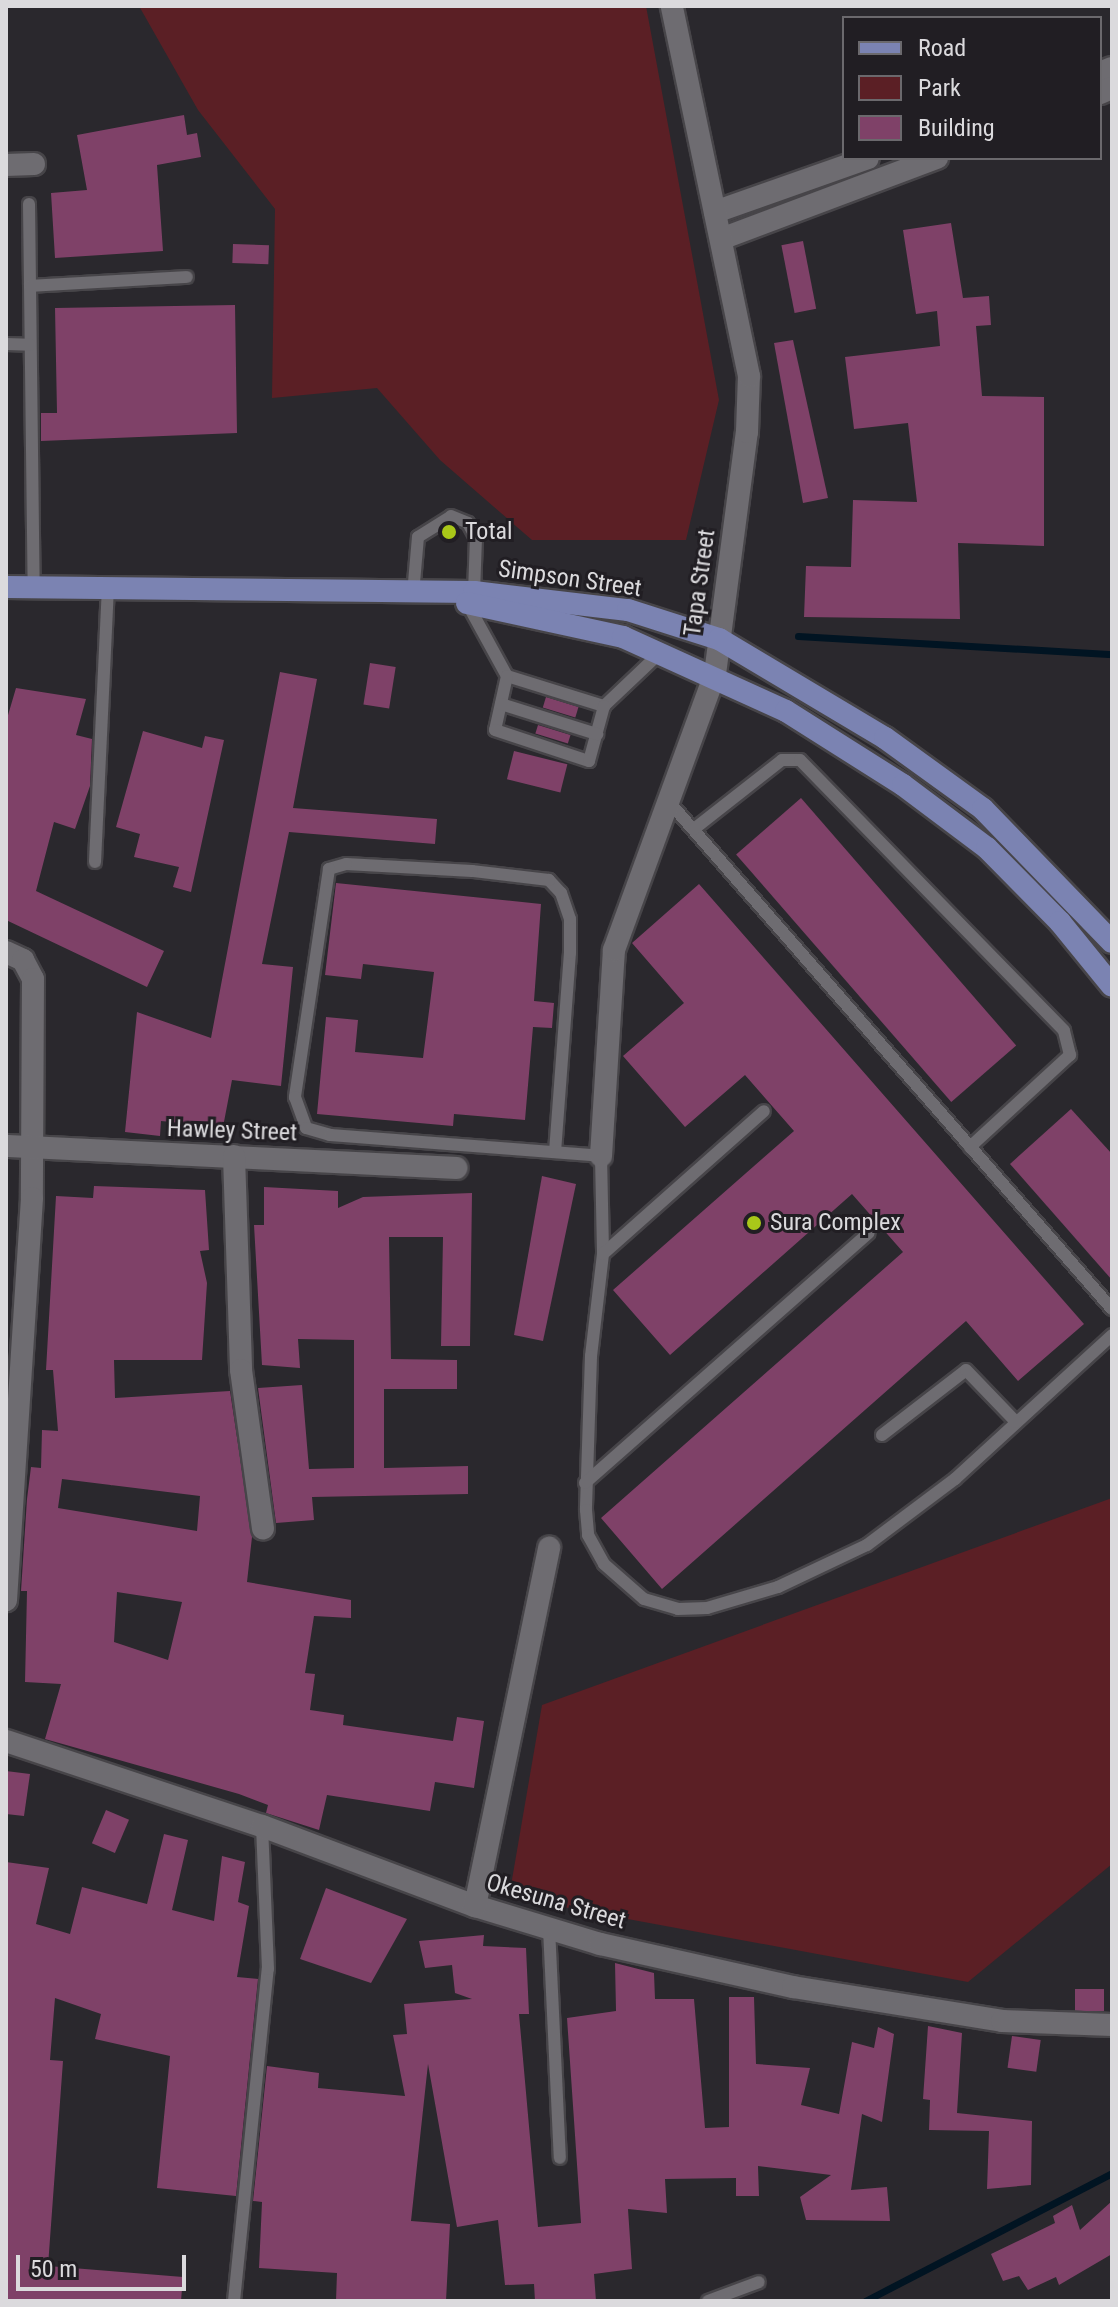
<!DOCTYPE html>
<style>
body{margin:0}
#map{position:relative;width:1118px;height:2307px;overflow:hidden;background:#2a282d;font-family:"Roboto Condensed",sans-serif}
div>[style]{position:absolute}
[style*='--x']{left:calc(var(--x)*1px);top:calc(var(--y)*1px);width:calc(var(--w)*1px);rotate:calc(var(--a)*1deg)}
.green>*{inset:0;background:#5b1f25}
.stream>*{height:7px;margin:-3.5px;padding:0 3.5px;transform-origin:3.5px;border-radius:3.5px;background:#011422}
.building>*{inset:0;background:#7f4168;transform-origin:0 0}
.roads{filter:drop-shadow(2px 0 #474549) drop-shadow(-2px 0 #474549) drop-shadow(0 2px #474549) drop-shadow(0 -2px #474549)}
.service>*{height:12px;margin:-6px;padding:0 6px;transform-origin:6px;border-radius:6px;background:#6e6c71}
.minor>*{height:22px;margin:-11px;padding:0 11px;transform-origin:11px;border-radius:11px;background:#6e6c71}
.primary>*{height:22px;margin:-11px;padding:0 11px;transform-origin:11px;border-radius:11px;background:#7b83b2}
.dots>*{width:22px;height:22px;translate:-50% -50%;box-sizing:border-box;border:4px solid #211e23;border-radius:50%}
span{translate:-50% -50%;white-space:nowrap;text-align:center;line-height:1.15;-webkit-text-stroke:6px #211e23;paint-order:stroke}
.poi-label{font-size:24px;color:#dbdadd}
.left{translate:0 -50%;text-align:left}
.street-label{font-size:24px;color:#dbdadd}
.frame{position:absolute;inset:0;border:8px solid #dbdadd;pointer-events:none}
.legend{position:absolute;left:842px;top:16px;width:260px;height:144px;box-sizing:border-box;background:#211e23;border:2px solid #6b696d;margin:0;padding:10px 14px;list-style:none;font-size:24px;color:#dbdadd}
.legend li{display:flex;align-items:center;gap:16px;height:40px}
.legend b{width:40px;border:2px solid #6b696d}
.scale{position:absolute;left:16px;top:2255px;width:170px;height:36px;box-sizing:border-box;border:4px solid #dbdadd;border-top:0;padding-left:10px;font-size:24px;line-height:28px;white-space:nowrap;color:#dbdadd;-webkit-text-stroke:6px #211e23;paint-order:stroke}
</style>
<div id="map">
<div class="green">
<i style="clip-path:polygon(139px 6px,646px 6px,719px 400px,686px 540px,532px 540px,440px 460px,377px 388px,272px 398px,275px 209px,198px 110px)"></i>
<i style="clip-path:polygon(1112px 1498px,1112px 1864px,968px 1982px,509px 1897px,542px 1705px)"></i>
</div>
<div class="stream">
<i style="--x:798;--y:636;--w:315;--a:3.3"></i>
<i style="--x:865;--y:2301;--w:278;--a:-27.4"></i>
</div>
<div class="building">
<i style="clip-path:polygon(184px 115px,187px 135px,197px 133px,201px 157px,157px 165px,163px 251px,55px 258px,51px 193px,87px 190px,77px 135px)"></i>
<i style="clip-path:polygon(951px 223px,963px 298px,989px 296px,991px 325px,976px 326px,982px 396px,1044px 397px,1044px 546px,958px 543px,960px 619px,804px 617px,806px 566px,851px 567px,853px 500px,917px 502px,908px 423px,854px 429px,845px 357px,940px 346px,937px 311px,916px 314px,903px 230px)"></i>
<i style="left:803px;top:241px;width:69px;height:22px;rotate:79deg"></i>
<i style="left:233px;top:244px;width:36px;height:19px;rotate:2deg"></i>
<i style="clip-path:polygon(235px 305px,237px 433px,41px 441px,41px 413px,57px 413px,55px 308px)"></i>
<i style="clip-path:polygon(793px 340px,828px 498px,803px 503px,774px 343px)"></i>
<i style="left:370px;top:663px;width:26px;height:42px;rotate:9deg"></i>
<i style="clip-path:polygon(280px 672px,317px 679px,293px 808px,437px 819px,435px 844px,289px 832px,262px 964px,293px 967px,281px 1086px,232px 1080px,223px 1127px,161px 1121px,160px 1136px,125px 1132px,137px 1012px,211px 1038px)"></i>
<i style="clip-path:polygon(16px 688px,86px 699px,76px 735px,92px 739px,90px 786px,75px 829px,54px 822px,36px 891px,164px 951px,147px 987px,6px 920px,6px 722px)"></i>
<i style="left:546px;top:697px;width:34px;height:11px;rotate:17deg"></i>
<i style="left:538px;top:725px;width:34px;height:9px;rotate:17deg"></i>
<i style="clip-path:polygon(143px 731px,202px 748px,205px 736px,224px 740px,191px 892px,173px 887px,179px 867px,134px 857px,140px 834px,116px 827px)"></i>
<i style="left:514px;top:751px;width:55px;height:29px;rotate:14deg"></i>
<i style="left:801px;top:798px;width:328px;height:86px;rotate:49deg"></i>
<i style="clip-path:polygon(336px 883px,541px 904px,534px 1001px,554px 1003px,552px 1028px,533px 1027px,525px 1120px,454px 1114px,453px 1126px,317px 1114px,326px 1017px,358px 1020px,355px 1052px,423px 1058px,434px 972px,363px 964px,361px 979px,325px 975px)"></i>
<i style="clip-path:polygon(699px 884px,1084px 1324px,1018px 1381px,966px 1321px,662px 1589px,601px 1518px,903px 1252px,852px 1194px,670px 1355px,613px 1290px,794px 1131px,745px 1075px,685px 1127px,623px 1056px,684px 1003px,632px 943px)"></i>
<i style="clip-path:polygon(1071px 1109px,1112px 1154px,1112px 1280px,1010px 1164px)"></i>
<i style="clip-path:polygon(542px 1176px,576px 1184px,543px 1341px,514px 1335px)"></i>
<i style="clip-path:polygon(evenodd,94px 1186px,205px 1190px,209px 1250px,200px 1251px,207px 1283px,202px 1360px,114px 1360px,115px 1398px,230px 1391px,252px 1537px,247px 1582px,351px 1600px,351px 1618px,314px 1616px,305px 1673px,315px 1674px,310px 1710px,344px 1715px,343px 1725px,453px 1741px,457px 1717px,484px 1721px,474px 1788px,435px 1782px,430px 1811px,327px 1795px,319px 1830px,266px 1813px,268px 1805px,239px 1794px,45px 1739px,61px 1684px,25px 1682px,27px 1591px,21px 1591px,27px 1499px,31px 1467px,41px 1468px,42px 1430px,58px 1431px,53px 1370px,46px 1370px,56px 1196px,93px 1198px,94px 1186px,62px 1479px,200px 1496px,197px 1531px,58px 1508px,62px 1479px,94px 1186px,117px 1592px,182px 1602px,168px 1660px,114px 1642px,117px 1592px)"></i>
<i style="clip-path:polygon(264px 1187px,338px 1191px,338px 1208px,363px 1197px,472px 1193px,470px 1346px,441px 1346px,443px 1237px,389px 1237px,391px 1359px,457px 1360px,457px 1389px,384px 1389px,384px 1468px,468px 1466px,468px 1494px,312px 1497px,314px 1520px,276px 1523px,258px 1388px,302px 1385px,309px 1469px,354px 1468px,354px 1340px,298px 1339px,300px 1368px,262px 1365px,254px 1225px,264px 1225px)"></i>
<i style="clip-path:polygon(6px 1771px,30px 1774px,24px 1816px,6px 1814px)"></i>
<i style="left:106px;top:1810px;width:25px;height:36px;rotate:23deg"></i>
<i style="clip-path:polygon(164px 1834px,188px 1840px,172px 1910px,214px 1921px,222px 1856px,245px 1862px,238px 1902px,249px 1906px,237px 1977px,258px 1979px,236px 2196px,157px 2188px,170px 2056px,95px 2039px,101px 2014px,55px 1998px,50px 2060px,63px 2061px,48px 2266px,183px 2277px,181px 2301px,6px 2301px,6px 1862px,49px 1868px,36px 1924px,70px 1934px,82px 1887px,147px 1904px)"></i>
<i style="clip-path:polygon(326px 1888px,407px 1919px,371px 1983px,300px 1959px)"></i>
<i style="clip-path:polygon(484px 1935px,483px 1946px,526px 1948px,529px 2014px,519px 2014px,538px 2227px,581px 2223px,567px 2018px,616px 2011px,615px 1963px,654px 1973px,655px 1999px,694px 1999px,705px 2128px,729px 2127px,729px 1997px,754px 1997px,756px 2064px,810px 2068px,801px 2105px,839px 2114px,852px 2042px,874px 2048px,878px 2027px,894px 2034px,882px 2122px,862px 2114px,851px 2190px,887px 2187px,890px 2221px,806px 2220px,800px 2197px,831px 2175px,758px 2166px,759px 2196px,736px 2196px,736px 2178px,665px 2179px,667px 2213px,628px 2209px,632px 2269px,594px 2274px,596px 2301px,535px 2301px,534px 2284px,505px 2285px,498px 2220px,457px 2227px,428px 2064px,411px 2221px,450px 2224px,446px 2301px,336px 2301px,337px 2273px,259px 2268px,262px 2202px,253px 2201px,267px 2066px,319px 2073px,318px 2088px,405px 2096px,393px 2035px,407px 2034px,404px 2004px,472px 1999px,455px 1993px,452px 1965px,425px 1968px,419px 1941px)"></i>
<i style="left:1104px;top:1989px;width:22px;height:29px;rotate:90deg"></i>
<i style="clip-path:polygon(928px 2026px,962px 2033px,957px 2113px,1032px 2121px,1031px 2185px,987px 2189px,989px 2131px,929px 2130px,930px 2100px,923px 2099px)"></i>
<i style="left:1012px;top:2036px;width:29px;height:32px;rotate:8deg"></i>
<i style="clip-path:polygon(1112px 2201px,1112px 2254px,1059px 2285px,1056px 2277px,1028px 2290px,1019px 2276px,1003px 2281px,991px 2254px,1055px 2223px,1053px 2216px,1072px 2205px,1080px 2230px)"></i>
</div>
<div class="roads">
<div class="service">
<i style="--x:29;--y:204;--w:383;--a:89.3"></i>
<i style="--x:30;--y:286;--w:157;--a:-3.3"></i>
<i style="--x:6;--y:344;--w:24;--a:2"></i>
<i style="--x:413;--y:594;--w:57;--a:-85"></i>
<i style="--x:418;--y:537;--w:39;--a:-32"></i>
<i style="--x:451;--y:516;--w:18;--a:22"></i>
<i style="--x:468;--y:523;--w:17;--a:62"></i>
<i style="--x:476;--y:538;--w:54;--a:92.1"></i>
<i style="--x:467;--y:603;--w:83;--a:61.3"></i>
<i style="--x:507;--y:676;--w:102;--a:17.2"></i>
<i style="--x:604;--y:706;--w:79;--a:-43.5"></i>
<i style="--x:507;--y:676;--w:55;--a:102.5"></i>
<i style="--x:495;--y:730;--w:99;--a:18.3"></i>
<i style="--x:589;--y:761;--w:57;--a:-74.7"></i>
<i style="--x:501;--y:704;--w:101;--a:17.4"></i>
<i style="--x:670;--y:803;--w:672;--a:48.86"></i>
<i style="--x:694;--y:829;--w:112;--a:-38.1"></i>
<i style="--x:782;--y:760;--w:18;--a:0"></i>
<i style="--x:800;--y:760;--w:378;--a:45.7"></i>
<i style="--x:1064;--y:1031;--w:25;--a:76"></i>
<i style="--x:1070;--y:1055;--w:136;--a:137.4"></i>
<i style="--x:95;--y:862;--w:273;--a:-87.3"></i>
<i style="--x:555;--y:1152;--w:200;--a:-85.7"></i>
<i style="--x:570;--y:953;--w:34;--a:-90"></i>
<i style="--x:570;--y:919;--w:28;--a:-109"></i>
<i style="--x:561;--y:893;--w:18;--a:-133"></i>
<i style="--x:549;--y:880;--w:78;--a:-173.3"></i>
<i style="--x:472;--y:871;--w:126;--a:-176.8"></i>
<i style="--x:346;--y:864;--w:18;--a:164"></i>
<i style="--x:329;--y:869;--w:231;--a:98.5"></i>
<i style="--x:295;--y:1097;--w:33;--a:70"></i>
<i style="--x:306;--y:1128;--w:25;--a:16"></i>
<i style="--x:330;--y:1135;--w:272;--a:4.4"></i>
<i style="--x:601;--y:1156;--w:98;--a:88.8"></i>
<i style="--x:603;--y:1254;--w:103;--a:96.7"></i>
<i style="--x:591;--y:1356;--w:154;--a:91.9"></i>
<i style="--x:586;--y:1510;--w:25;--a:85"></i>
<i style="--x:588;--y:1535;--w:33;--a:61"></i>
<i style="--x:604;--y:1564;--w:53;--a:41.2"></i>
<i style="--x:644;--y:1599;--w:35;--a:16"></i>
<i style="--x:678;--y:1609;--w:29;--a:-2"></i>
<i style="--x:707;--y:1608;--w:74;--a:-16.5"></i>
<i style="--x:778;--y:1587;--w:98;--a:-25.3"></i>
<i style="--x:867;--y:1545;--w:110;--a:-36.9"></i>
<i style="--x:955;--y:1479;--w:213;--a:-42.5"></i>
<i style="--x:603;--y:1254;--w:215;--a:-41.6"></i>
<i style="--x:882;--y:1435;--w:106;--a:-37.7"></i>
<i style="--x:966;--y:1370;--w:72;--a:46.1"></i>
<i style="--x:585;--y:1483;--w:378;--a:-41.4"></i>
<i style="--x:549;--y:1928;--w:230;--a:87.3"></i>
<i style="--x:234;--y:2301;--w:334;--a:-84.2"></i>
<i style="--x:268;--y:1969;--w:143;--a:-92.4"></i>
<i style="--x:708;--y:2301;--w:54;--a:-20.4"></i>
</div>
<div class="minor">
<i style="--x:1100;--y:73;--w:13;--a:-23"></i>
<i style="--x:1100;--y:93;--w:13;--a:-23"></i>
<i style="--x:6;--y:165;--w:28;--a:-2"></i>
<i style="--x:715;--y:212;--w:162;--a:-19.4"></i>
<i style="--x:721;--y:239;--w:231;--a:-20.6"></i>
<i style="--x:6;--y:952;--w:19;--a:25"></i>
<i style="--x:23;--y:960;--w:21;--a:62"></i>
<i style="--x:33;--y:979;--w:219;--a:90.3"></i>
<i style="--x:32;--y:1198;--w:403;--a:93.7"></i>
<i style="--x:6;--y:1146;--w:451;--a:2.8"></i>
<i style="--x:234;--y:1156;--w:214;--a:88.1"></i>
<i style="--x:241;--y:1370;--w:160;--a:82.1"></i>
<i style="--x:601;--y:1156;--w:206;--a:-86.4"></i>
<i style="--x:614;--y:950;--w:294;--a:-69.9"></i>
<i style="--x:715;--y:674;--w:244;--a:-82.5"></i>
<i style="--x:747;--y:432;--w:56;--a:-88"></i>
<i style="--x:749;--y:376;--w:378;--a:-101.8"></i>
<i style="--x:6;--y:1741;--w:270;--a:18.4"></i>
<i style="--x:262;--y:1826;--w:228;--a:20.6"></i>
<i style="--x:475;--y:1906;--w:131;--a:16.9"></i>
<i style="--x:600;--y:1944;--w:198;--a:12.6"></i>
<i style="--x:793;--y:1987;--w:212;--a:9.2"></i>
<i style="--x:1002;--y:2021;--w:110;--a:2.1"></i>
<i style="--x:475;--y:1906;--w:366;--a:-78.3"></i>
</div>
<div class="primary">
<i style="--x:6;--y:587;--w:468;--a:0.6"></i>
<i style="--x:474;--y:592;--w:155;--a:6.7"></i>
<i style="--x:628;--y:610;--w:96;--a:17.7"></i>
<i style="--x:719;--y:639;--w:193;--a:30.8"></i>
<i style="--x:885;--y:738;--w:121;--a:35.9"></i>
<i style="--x:983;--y:809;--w:185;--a:45.9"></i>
<i style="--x:467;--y:603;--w:160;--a:12.3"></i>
<i style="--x:623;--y:637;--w:179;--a:24.4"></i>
<i style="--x:786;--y:711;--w:138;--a:32.3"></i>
<i style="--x:903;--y:785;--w:105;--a:36.9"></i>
<i style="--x:987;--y:848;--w:104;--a:45.4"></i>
<i style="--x:1060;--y:922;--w:82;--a:50.9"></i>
</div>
</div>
<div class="dots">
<i style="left:449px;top:532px;background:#a9c719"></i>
<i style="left:754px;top:1223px;background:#a9c719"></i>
</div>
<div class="poi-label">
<span class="left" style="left:465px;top:532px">Total</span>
<span class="left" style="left:770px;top:1223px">Sura Complex</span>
</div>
<div class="street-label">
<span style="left:570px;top:579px;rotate:8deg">Simpson Street</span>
<span style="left:700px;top:583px;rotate:-82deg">Tapa Street</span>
<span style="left:232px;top:1131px;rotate:2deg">Hawley Street</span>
<span style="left:556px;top:1902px;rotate:16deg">Okesuna Street</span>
</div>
<div class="frame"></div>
<ul class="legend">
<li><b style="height:10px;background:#7b83b2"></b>Road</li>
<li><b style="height:22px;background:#5b1f25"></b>Park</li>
<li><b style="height:22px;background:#7f4168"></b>Building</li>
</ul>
<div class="scale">50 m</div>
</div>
